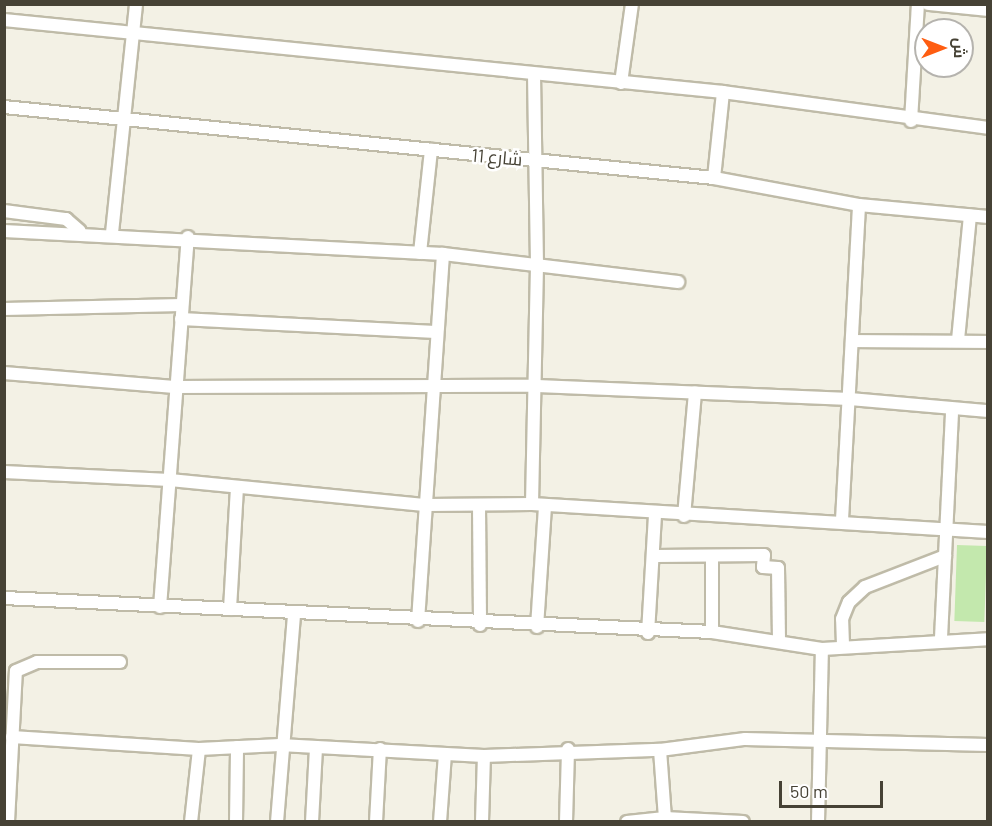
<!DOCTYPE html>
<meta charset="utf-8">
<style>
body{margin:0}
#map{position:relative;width:992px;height:826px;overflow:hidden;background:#f3f1e5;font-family:Barlow,Cairo,sans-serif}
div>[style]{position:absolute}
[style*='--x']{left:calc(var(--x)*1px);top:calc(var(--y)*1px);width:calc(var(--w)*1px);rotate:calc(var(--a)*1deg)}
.green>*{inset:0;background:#c3e8ad;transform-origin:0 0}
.roads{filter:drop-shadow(2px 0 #bfbba8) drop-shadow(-2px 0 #bfbba8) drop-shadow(0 2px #bfbba8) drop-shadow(0 -2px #bfbba8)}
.minor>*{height:12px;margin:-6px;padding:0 6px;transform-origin:6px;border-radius:6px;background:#fff}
span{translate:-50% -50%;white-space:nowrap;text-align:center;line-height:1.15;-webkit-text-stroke:5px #fff;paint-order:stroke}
.street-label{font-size:18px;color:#464235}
.frame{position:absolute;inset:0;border:6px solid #464235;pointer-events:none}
.north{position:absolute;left:914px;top:18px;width:60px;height:60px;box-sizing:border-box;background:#fff;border:2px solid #b5b3ae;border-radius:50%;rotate:90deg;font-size:16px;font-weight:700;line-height:24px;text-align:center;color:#464235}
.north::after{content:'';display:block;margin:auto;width:21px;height:27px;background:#fe5d11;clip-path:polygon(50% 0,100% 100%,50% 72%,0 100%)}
.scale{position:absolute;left:779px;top:781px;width:104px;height:27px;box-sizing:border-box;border:3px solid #464235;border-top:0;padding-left:8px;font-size:18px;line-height:21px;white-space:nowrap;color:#464235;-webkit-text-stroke:4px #fff;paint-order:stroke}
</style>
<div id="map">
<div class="green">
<i style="left:957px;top:545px;width:30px;height:76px;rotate:2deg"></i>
</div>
<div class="roads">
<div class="minor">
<i style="--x:928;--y:4;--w:60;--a:5.7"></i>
<i style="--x:4;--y:20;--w:723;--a:5.72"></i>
<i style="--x:723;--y:92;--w:267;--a:7.7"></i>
<i style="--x:621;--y:83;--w:80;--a:-82.1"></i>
<i style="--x:4;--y:107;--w:714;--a:5.71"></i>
<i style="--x:714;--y:178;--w:147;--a:10.5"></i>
<i style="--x:859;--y:205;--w:130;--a:5.3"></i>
<i style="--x:911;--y:121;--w:117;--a:-86.6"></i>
<i style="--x:714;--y:178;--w:86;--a:-84"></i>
<i style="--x:4;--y:211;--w:63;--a:7.4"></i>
<i style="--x:66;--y:219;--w:18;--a:41"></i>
<i style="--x:4;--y:231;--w:440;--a:3"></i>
<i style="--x:443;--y:254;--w:237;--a:6.8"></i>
<i style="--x:112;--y:233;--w:230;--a:-84"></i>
<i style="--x:420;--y:253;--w:104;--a:-83.9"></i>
<i style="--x:4;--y:309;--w:178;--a:-1.3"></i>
<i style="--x:181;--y:319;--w:255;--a:2.9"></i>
<i style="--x:958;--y:340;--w:125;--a:-84.5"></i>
<i style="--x:853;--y:341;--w:135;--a:0.4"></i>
<i style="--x:4;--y:373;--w:171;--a:4.7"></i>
<i style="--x:174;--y:387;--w:363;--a:-0.2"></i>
<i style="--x:537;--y:386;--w:313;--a:2.4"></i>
<i style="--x:850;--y:399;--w:139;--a:5"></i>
<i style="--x:4;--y:472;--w:166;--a:2.8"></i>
<i style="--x:170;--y:480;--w:258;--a:5.6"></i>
<i style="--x:427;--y:505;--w:105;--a:-0.5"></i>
<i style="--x:532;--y:504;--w:457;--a:3.5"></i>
<i style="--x:532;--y:504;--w:239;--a:-88.8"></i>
<i style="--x:537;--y:265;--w:189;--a:-90.9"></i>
<i style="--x:479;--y:506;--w:119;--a:89.5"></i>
<i style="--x:684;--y:516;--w:124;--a:-84.9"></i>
<i style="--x:842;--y:520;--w:315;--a:-86.9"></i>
<i style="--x:656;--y:556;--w:108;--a:-0.5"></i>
<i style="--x:764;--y:555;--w:12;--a:95"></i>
<i style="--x:763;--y:567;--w:15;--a:4"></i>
<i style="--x:778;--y:568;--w:72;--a:89.2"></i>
<i style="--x:4;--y:598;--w:709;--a:2.75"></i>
<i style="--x:712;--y:632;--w:111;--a:8.8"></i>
<i style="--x:822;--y:649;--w:166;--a:-3.4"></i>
<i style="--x:160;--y:607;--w:371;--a:-85.7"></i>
<i style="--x:230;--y:609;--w:122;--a:-86.7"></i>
<i style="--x:418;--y:621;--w:368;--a:-86.1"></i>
<i style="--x:537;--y:627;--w:122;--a:-86.2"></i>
<i style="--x:712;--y:632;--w:75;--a:-90"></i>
<i style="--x:648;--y:633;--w:119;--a:-86.6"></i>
<i style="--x:941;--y:638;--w:229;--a:-87.2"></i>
<i style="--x:843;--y:645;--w:26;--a:-92"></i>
<i style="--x:842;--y:619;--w:18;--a:-68"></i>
<i style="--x:849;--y:602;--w:22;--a:-43"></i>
<i style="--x:865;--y:587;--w:86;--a:-21.2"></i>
<i style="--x:12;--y:737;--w:187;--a:3.7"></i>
<i style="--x:199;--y:749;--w:81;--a:-2.8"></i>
<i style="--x:280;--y:745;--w:204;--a:3.1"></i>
<i style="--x:484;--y:756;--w:176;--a:-2"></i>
<i style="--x:660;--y:750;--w:86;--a:-7.4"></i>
<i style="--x:745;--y:739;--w:243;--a:1.4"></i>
<i style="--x:660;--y:750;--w:68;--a:85.8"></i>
<i style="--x:665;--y:818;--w:78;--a:2.9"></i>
<i style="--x:8;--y:822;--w:151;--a:-87"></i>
<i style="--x:16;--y:671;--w:23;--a:-23"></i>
<i style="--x:37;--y:662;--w:83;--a:0"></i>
<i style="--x:191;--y:822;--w:73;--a:-83.7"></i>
<i style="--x:236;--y:822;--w:75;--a:-89.2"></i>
<i style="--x:277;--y:822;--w:210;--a:-85.3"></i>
<i style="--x:312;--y:822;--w:75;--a:-86.9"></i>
<i style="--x:376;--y:822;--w:73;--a:-86.9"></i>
<i style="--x:440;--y:822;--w:68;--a:-85.8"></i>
<i style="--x:482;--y:822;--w:66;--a:-88.3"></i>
<i style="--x:566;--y:822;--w:73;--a:-88.4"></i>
<i style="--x:627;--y:822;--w:38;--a:-6"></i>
<i style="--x:818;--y:822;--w:173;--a:-88.7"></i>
</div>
</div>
<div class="street-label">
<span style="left:497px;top:157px;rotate:5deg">شارع 11</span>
</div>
<div class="frame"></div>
<div class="north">ش</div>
<div class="scale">50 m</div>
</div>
